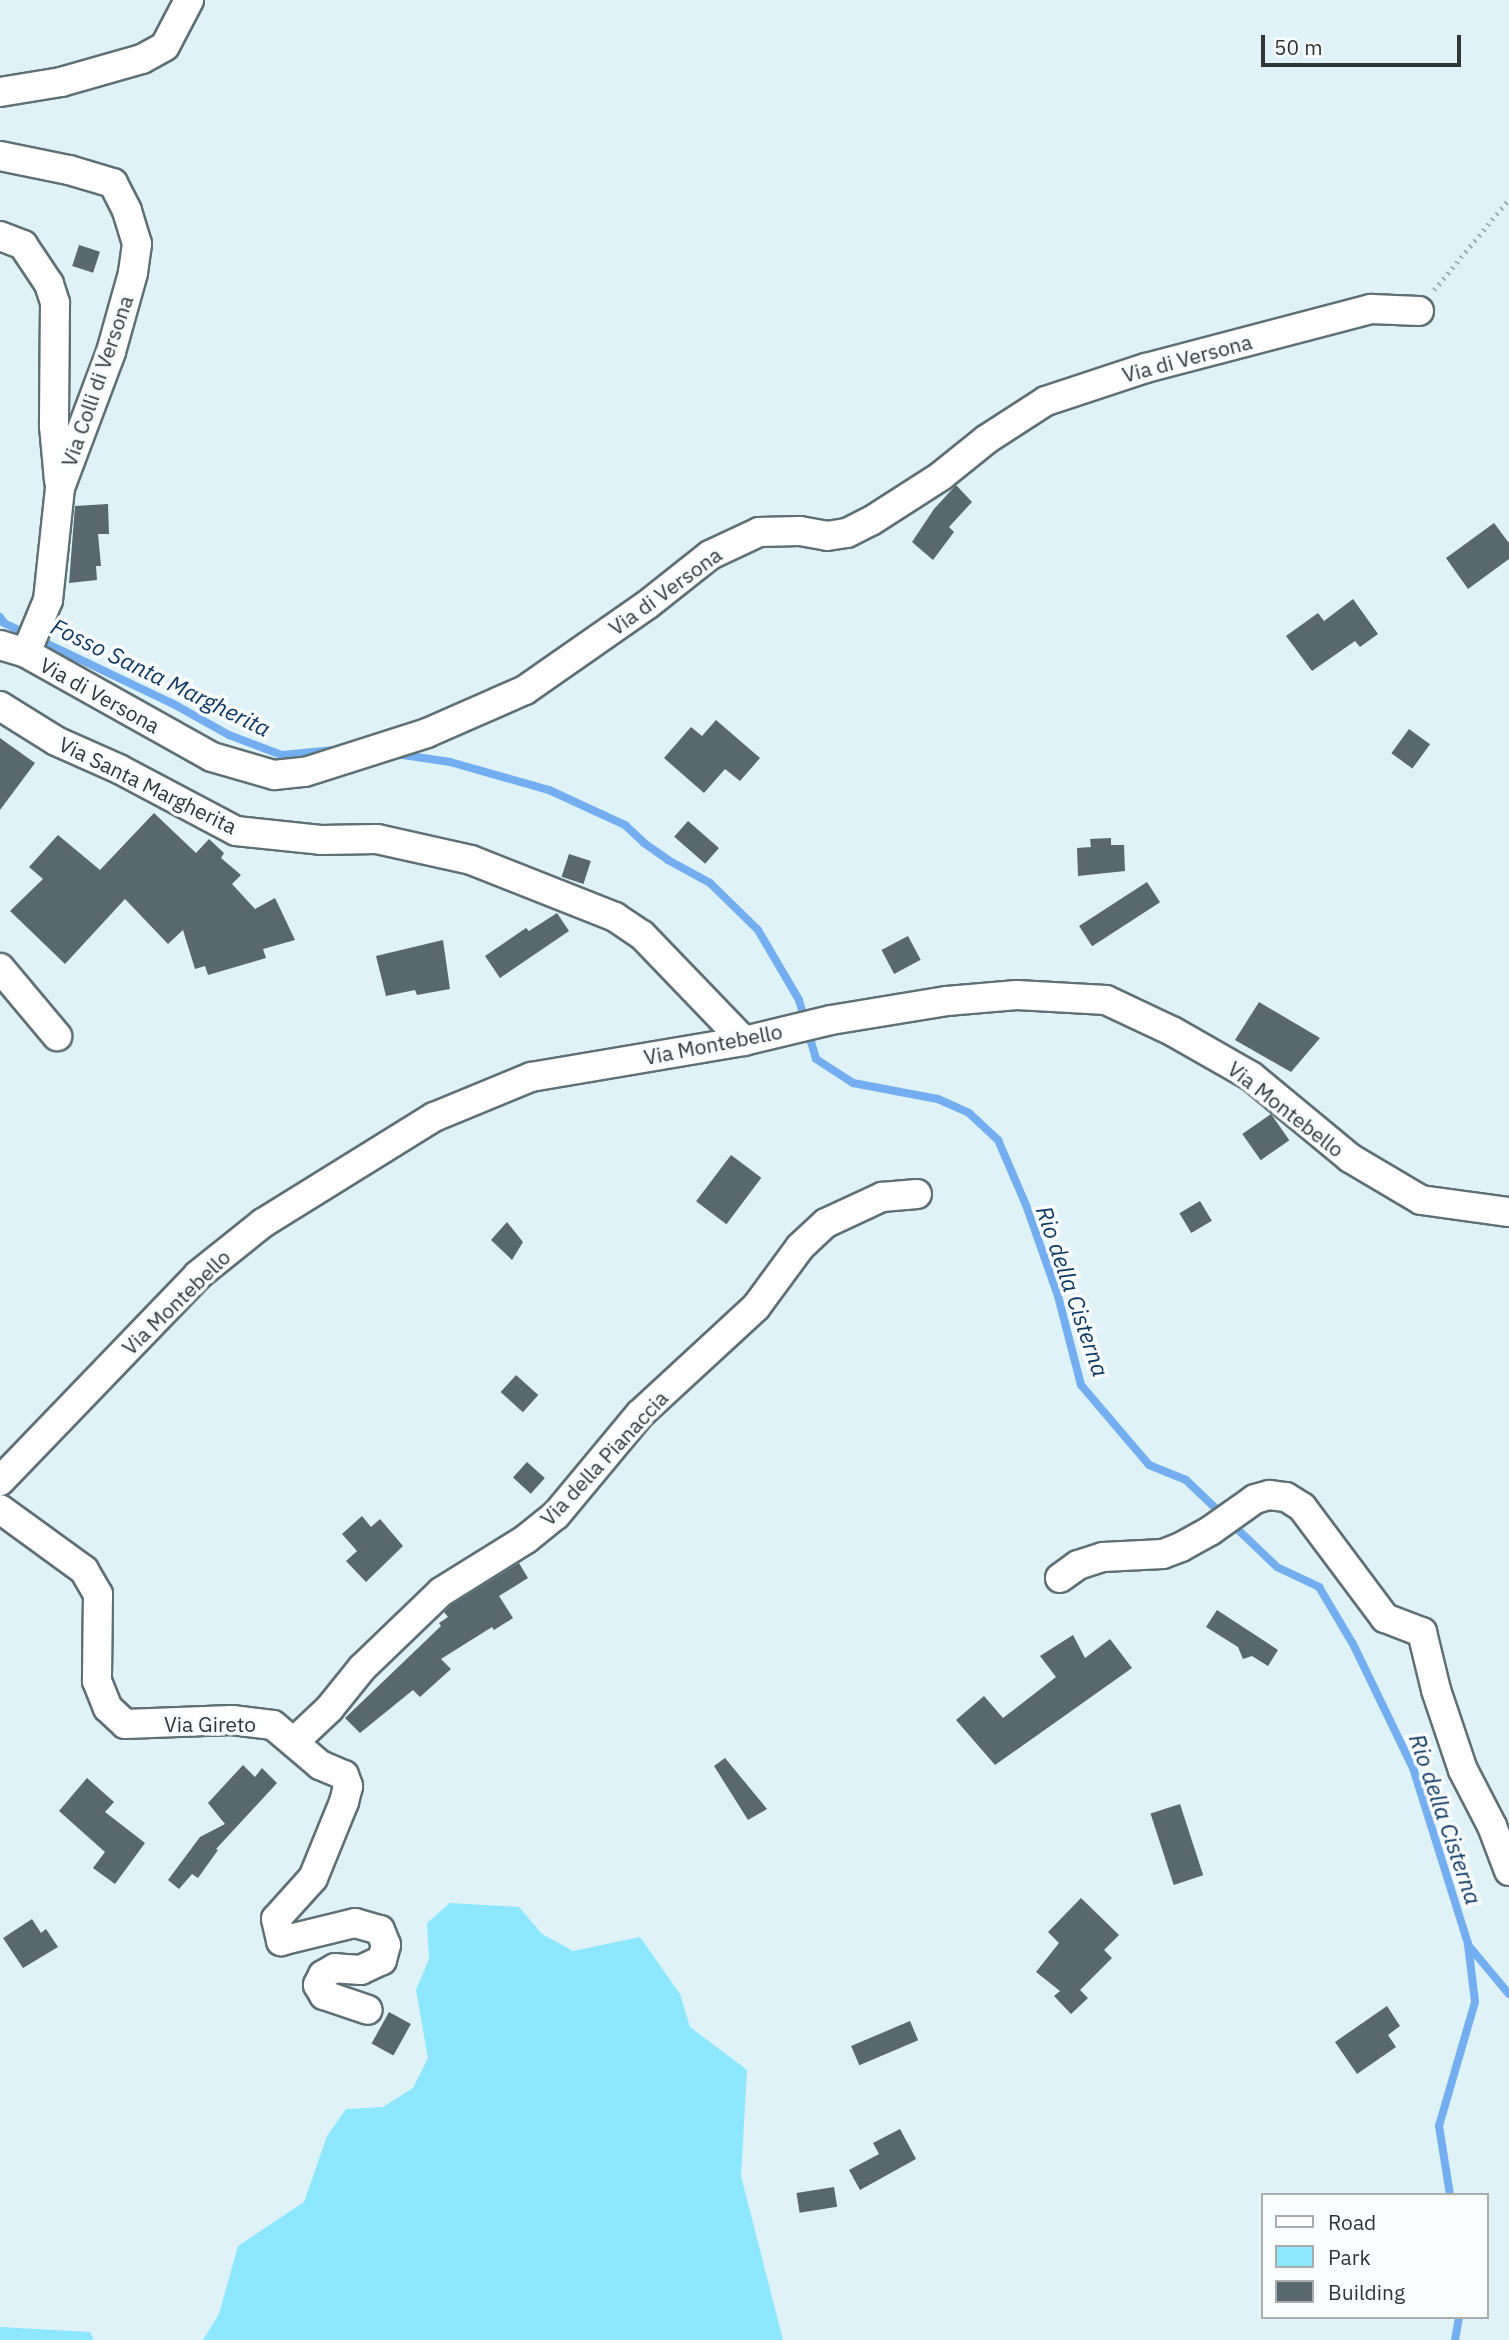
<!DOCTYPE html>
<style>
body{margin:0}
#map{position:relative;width:1509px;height:2340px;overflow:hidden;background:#dff2f8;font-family:"IBM Plex Sans",sans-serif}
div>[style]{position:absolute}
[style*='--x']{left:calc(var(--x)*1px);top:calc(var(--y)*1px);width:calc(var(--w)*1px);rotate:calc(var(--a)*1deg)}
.green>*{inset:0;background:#8de7fe}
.stream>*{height:8px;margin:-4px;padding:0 4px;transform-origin:4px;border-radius:4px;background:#73aef0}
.building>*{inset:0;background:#59676f;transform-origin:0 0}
.path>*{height:4.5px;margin-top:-2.25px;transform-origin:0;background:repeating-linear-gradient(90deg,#a1b0b4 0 2px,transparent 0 7px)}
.roads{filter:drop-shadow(2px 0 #5f7074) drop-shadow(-2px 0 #5f7074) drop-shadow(0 2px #5f7074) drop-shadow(0 -2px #5f7074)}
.minor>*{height:28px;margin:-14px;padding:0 14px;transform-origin:14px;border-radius:14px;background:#fff}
span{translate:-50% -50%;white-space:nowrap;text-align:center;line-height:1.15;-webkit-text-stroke:7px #f9fcfd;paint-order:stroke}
.street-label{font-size:21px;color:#2f3638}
.water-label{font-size:23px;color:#0f3963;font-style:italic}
.legend{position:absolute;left:1261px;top:2193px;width:228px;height:126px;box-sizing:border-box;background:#f9fcfd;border:2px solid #a8adae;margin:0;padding:9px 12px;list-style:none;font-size:21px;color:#2f3638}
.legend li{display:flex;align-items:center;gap:14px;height:35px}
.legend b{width:35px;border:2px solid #a8adae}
.scale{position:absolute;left:1261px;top:35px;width:200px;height:32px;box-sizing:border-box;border:4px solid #2f3638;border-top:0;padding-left:9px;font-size:21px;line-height:24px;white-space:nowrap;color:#2f3638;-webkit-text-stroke:5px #f9fcfd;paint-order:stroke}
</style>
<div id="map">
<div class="green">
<i style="clip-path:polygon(450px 1903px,519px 1907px,542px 1934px,573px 1951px,640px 1937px,680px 1994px,690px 2027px,747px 2070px,741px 2176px,783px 2340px,203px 2340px,219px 2314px,238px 2246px,304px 2202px,327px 2136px,346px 2109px,383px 2107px,413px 2088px,428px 2058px,416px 1990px,429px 1959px,427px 1923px)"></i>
<i style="clip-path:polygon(0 2327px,90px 2332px,94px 2340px,0 2340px)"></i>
</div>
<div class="stream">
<i style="--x:0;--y:617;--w:7;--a:56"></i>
<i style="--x:4;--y:623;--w:192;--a:25.6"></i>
<i style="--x:177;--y:706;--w:60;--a:29.1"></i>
<i style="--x:229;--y:735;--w:57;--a:20.7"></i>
<i style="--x:282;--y:755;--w:52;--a:-5.5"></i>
<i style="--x:396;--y:754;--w:55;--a:8.4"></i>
<i style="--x:450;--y:762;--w:103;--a:15.8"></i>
<i style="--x:549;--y:790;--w:84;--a:24.7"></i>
<i style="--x:625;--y:825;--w:26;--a:43"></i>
<i style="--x:644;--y:843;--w:29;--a:35"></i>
<i style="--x:668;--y:860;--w:48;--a:28.7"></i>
<i style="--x:710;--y:883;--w:67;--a:44.4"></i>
<i style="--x:758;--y:930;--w:81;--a:59.6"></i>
<i style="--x:799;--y:1000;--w:61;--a:73.9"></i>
<i style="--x:816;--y:1059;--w:44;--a:33"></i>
<i style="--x:853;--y:1083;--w:86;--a:10.7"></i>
<i style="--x:938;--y:1099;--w:34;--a:24"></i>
<i style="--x:969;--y:1113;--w:40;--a:43"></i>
<i style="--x:998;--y:1140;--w:71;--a:66.7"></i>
<i style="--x:1026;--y:1205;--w:96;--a:70.6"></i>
<i style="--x:1058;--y:1296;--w:92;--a:75.5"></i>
<i style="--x:1081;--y:1385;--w:105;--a:49.6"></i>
<i style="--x:1149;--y:1465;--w:40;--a:22"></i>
<i style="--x:1186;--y:1480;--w:126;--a:43.7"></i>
<i style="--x:1277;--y:1567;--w:47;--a:25.5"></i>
<i style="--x:1319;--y:1587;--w:66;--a:59.2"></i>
<i style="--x:1353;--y:1644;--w:138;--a:64.2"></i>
<i style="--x:1413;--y:1768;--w:184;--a:72.6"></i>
<i style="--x:1468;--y:1944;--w:58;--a:83.1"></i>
<i style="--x:1475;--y:2002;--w:129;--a:106.2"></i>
<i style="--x:1439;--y:2126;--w:70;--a:80.9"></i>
<i style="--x:1468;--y:1945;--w:64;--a:50.1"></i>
<i style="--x:1455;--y:2340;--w:23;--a:-80"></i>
</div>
<div class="building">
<i style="left:79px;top:245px;width:22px;height:22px;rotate:18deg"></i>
<i style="clip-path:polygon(956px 485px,972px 502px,949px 527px,954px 532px,933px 560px,912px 542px,934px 509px)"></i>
<i style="clip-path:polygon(108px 504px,109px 534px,98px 534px,101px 566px,96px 566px,97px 580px,69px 583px,75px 506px)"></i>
<i style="clip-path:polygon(1494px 523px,1509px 543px,1509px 559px,1468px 589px,1446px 558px)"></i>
<i style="clip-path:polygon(1353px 599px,1378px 634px,1360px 647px,1355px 641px,1312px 671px,1286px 636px,1318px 613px,1324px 621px)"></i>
<i style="clip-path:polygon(716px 720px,760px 758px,740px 781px,725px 769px,704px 793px,664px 758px,691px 727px,702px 736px)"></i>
<i style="left:1409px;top:729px;width:26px;height:30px;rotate:36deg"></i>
<i style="clip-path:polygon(0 738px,35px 763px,0 810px)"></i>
<i style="clip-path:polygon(154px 813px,196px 853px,209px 839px,224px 853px,221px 858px,241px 875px,232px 884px,255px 909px,275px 898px,295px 940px,263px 949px,266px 958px,208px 975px,205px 966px,195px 969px,183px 930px,168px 944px,125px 899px,65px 964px,10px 911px,43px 879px,29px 867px,58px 835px,100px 870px)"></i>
<i style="left:688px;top:821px;width:41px;height:21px;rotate:41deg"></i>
<i style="clip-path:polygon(1111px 838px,1111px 845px,1124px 845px,1125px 871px,1078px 876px,1077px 848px,1091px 847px,1090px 839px)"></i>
<i style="left:569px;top:854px;width:23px;height:24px;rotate:18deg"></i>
<i style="left:1147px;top:882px;width:24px;height:81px;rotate:57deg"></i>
<i style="clip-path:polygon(557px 913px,569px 931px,500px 978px,485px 956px,526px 928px,529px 931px)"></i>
<i style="left:908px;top:936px;width:27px;height:30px;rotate:62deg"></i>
<i style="clip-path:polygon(443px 940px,450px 989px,417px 995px,415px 990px,386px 996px,376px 956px)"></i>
<i style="clip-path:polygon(1259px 1002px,1320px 1038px,1291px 1072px,1235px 1040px)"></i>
<i style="left:1271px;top:1114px;width:32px;height:35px;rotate:55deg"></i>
<i style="left:731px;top:1155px;width:38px;height:58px;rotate:37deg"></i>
<i style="left:1200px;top:1201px;width:23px;height:24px;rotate:59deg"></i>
<i style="clip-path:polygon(507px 1222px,523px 1242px,512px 1260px,491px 1240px)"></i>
<i style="left:516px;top:1375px;width:30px;height:23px;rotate:42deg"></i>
<i style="left:527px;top:1462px;width:24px;height:21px;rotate:42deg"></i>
<i style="clip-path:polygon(362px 1516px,371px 1527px,380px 1519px,403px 1546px,366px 1582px,346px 1561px,357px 1551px,342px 1534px)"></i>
<i style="clip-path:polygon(519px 1563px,528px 1578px,499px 1596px,513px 1618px,494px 1630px,492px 1627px,441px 1659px,451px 1669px,420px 1697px,413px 1690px,360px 1733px,345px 1718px,441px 1626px,439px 1623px,448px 1617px,444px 1612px,451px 1605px)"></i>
<i style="clip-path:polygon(1217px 1610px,1278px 1650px,1268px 1666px,1252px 1656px,1243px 1659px,1238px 1647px,1206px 1627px)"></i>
<i style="clip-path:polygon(1073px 1635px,1085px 1658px,1110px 1639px,1132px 1668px,995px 1765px,956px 1720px,984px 1696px,1003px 1718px,1056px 1677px,1040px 1656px)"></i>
<i style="clip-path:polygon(725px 1758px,767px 1809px,748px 1820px,714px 1766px)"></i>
<i style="clip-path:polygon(243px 1765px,255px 1777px,262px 1768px,277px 1783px,216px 1849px,218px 1850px,198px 1878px,192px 1874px,179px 1889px,168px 1880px,200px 1837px,225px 1824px,208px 1803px)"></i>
<i style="clip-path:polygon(87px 1778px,114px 1802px,105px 1812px,145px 1843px,115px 1884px,93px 1868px,105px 1852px,59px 1811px)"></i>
<i style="left:1180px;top:1804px;width:75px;height:31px;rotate:72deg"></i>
<i style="clip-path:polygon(1081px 1898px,1119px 1935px,1104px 1950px,1112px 1958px,1080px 1990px,1088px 1998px,1071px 2014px,1054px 1996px,1060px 1991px,1036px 1972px,1059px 1943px,1048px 1932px)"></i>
<i style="clip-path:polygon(32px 1919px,41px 1933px,46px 1929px,58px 1947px,23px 1968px,3px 1938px)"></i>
<i style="clip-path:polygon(1387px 2006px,1400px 2026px,1388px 2035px,1396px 2047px,1357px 2074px,1335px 2042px)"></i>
<i style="left:389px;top:2012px;width:25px;height:36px;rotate:29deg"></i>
<i style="left:910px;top:2021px;width:21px;height:64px;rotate:67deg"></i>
<i style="clip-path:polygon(900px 2129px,916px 2159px,860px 2190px,849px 2170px,879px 2154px,873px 2143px)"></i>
<i style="left:834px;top:2187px;width:20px;height:38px;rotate:81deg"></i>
</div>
<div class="path">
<i style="--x:1434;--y:290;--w:118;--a:-50.5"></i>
</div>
<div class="roads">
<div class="minor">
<i style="--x:0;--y:92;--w:62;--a:-9.3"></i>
<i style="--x:61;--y:82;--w:84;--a:-15.9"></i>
<i style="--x:142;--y:59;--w:26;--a:-29"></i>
<i style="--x:165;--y:46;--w:52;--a:-62.4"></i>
<i style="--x:0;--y:156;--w:70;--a:11.5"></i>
<i style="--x:69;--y:170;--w:46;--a:16.5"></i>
<i style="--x:113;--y:183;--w:31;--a:63"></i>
<i style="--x:127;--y:211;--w:34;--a:73"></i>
<i style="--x:137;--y:244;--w:29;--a:98"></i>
<i style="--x:133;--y:273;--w:82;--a:105.6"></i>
<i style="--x:111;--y:352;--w:145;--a:110.6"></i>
<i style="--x:60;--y:488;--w:113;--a:96.1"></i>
<i style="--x:48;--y:600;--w:57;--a:112.5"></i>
<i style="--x:0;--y:236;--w:25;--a:21"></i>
<i style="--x:23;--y:245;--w:47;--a:56.3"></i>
<i style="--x:49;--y:284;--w:20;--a:72"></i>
<i style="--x:55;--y:303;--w:123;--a:90.5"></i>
<i style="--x:54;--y:426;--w:55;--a:84.8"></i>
<i style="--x:0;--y:645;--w:27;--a:17"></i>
<i style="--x:26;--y:653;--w:213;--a:29.2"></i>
<i style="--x:212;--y:757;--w:65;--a:16.2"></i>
<i style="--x:274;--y:775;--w:31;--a:-6"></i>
<i style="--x:305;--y:772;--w:128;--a:-17.7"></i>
<i style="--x:427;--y:733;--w:107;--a:-23.7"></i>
<i style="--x:525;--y:690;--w:149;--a:-34.9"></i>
<i style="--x:647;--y:605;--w:80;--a:-38.4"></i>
<i style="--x:710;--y:555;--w:54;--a:-25.1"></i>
<i style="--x:759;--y:532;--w:41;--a:-1.4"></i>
<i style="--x:800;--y:531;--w:27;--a:10"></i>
<i style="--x:827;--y:536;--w:20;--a:-9"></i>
<i style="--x:847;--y:533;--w:27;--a:-27"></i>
<i style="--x:871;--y:521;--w:83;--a:-32.7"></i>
<i style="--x:941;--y:476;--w:59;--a:-38.8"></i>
<i style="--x:987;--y:439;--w:70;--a:-32.8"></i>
<i style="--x:1046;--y:401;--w:105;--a:-18.3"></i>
<i style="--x:1146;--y:368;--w:233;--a:-14.7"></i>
<i style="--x:1371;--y:309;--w:48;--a:2.4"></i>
<i style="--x:0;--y:706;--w:66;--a:32"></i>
<i style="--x:56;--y:741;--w:69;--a:24"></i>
<i style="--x:119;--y:769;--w:132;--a:27.9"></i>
<i style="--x:236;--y:831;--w:85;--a:6"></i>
<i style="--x:321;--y:840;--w:56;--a:-1"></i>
<i style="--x:377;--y:839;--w:96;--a:12.6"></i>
<i style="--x:471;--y:860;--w:155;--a:21.6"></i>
<i style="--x:615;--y:917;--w:32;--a:34"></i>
<i style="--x:642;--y:935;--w:147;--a:46.1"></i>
<i style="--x:0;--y:968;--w:89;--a:50"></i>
<i style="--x:0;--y:1481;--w:286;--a:-46.1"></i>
<i style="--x:198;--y:1275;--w:83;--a:-38.7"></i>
<i style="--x:263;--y:1223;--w:201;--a:-31.8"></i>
<i style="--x:434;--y:1117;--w:105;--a:-22.4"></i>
<i style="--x:531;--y:1077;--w:216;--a:-9.6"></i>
<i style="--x:744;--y:1041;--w:89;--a:-13.6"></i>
<i style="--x:831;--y:1020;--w:118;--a:-9.3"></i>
<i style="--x:947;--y:1001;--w:70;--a:-4.9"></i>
<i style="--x:1017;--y:995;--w:89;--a:3.2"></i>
<i style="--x:1106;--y:1000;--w:73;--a:25.2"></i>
<i style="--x:1172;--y:1031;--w:91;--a:29.7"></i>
<i style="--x:1251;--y:1076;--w:129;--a:39.6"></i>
<i style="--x:1350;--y:1158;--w:82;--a:30.6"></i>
<i style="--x:1421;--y:1200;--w:89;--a:7.8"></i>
<i style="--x:0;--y:1509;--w:104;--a:36"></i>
<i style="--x:84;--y:1570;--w:28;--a:60"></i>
<i style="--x:98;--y:1594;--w:87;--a:90.7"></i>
<i style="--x:97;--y:1681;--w:29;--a:68"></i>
<i style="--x:108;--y:1708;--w:23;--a:43"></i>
<i style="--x:125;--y:1724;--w:107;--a:-2.1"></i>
<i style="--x:232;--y:1720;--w:41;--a:7"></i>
<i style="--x:273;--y:1725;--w:62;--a:40.4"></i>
<i style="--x:320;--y:1765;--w:26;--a:23"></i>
<i style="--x:344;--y:1775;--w:12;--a:70"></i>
<i style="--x:348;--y:1786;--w:16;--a:104"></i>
<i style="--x:344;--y:1802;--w:82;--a:112.2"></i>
<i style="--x:313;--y:1878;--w:55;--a:132.1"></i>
<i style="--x:276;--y:1919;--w:23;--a:77"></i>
<i style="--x:281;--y:1941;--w:76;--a:-13.7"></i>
<i style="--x:355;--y:1923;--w:26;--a:16"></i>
<i style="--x:380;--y:1930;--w:16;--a:68"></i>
<i style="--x:386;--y:1945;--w:16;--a:105"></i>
<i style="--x:382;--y:1960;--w:23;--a:155"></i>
<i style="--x:361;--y:1970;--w:26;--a:-176"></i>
<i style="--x:335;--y:1968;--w:14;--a:150"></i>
<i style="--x:323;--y:1975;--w:11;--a:117"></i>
<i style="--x:318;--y:1985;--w:12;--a:59"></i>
<i style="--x:324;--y:1995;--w:46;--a:18.8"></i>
<i style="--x:1060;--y:1578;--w:22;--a:-36"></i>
<i style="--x:1078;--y:1565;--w:26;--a:-18"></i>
<i style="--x:1103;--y:1557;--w:60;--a:-2.9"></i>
<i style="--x:1163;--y:1554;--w:19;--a:-21"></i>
<i style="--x:1181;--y:1547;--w:33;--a:-29"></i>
<i style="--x:1210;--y:1531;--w:55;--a:-35.4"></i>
<i style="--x:1255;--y:1499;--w:15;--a:-16"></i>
<i style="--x:1269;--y:1495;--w:17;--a:7"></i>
<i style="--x:1286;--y:1497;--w:19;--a:32"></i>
<i style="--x:1302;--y:1507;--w:139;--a:53.2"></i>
<i style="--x:1385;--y:1618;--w:40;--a:21"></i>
<i style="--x:1422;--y:1632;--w:60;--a:76.4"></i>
<i style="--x:1436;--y:1690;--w:84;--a:71.4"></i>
<i style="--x:1463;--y:1770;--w:63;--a:62.6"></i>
<i style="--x:1492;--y:1826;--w:48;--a:69.3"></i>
<i style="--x:295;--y:1741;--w:47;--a:-43.3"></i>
<i style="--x:329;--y:1709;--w:53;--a:-51.2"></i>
<i style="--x:362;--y:1668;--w:110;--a:-43.9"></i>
<i style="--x:441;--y:1592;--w:100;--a:-31.9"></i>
<i style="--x:526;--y:1539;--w:38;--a:-39"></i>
<i style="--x:556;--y:1515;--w:131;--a:-50.3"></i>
<i style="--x:640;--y:1414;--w:158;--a:-42.7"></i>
<i style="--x:756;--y:1307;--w:74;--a:-53.7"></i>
<i style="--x:800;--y:1247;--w:35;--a:-43"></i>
<i style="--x:826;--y:1223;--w:62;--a:-24.9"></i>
<i style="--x:882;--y:1197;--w:35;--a:-5"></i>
</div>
</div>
<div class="street-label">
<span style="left:1187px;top:358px;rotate:-15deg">Via di Versona</span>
<span style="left:97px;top:381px;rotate:-71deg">Via Colli di Versona</span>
<span style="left:665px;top:591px;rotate:-36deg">Via di Versona</span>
<span style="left:100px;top:695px;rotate:29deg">Via di Versona</span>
<span style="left:148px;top:785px;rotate:26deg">Via Santa Margherita</span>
<span style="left:713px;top:1044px;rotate:-11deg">Via Montebello</span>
<span style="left:1286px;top:1109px;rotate:38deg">Via Montebello</span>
<span style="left:176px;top:1302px;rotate:-44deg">Via Montebello</span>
<span style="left:604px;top:1458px;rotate:-47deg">Via della Pianaccia</span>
<span style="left:210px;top:1724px">Via Gireto</span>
</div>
<div class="water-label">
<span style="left:161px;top:677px;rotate:26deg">Fosso Santa Margherita</span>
<span style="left:1073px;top:1291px;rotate:71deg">Rio della Cisterna</span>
<span style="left:1446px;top:1819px;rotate:71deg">Rio della Cisterna</span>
</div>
<ul class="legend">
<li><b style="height:9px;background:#fff"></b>Road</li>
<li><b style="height:19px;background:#8de7fe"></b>Park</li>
<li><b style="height:19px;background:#59676f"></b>Building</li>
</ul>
<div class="scale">50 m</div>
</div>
